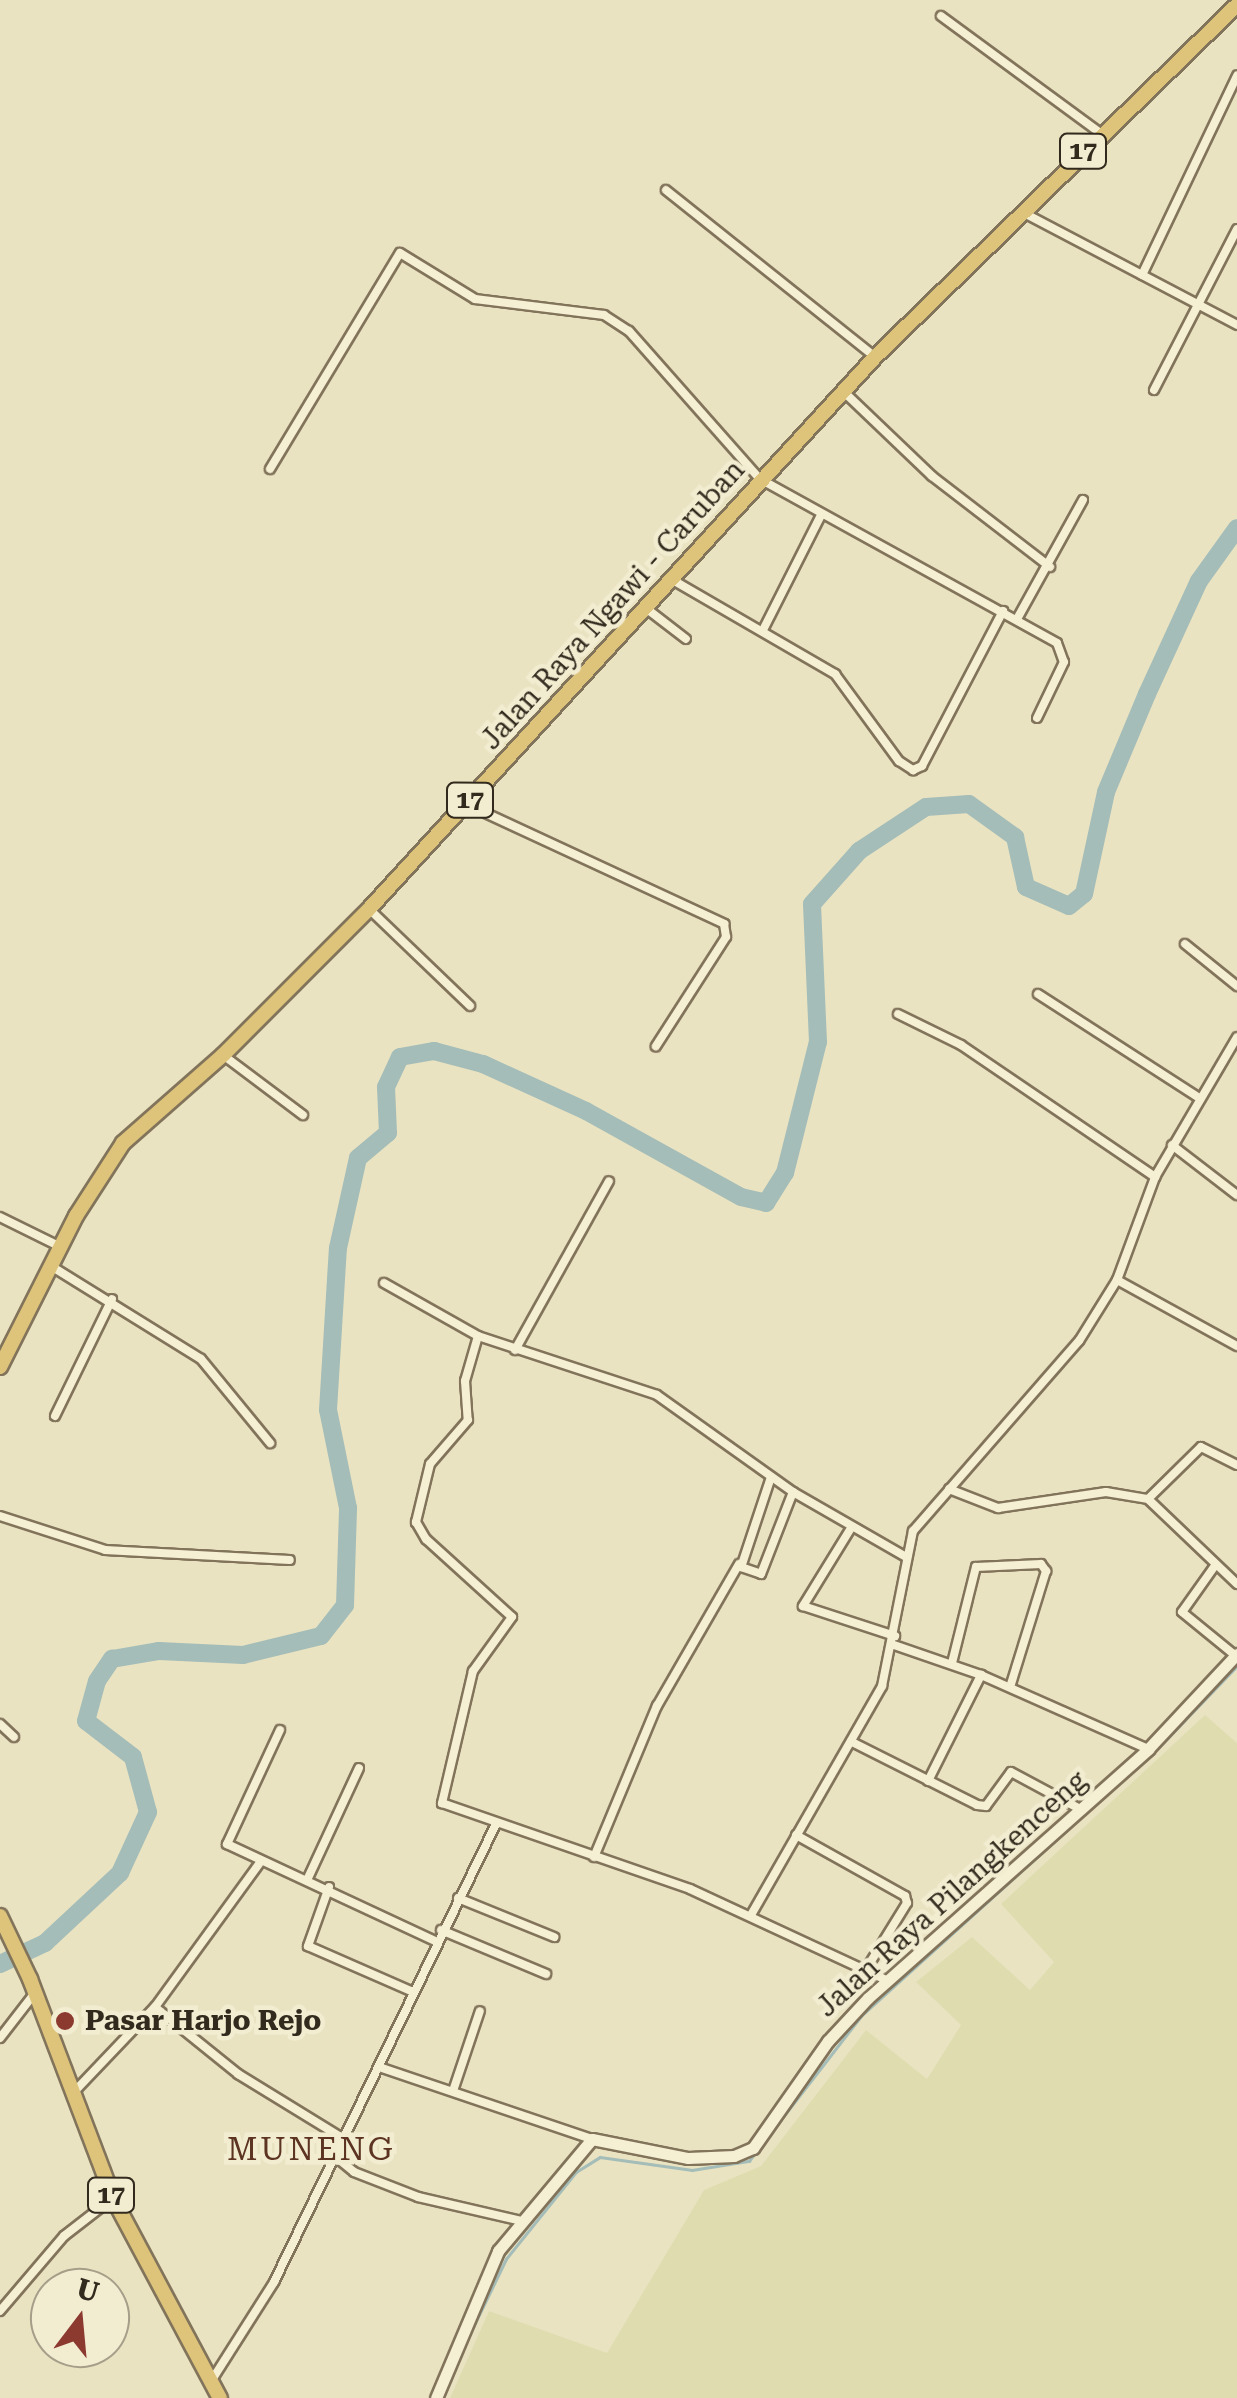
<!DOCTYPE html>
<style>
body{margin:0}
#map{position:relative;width:1237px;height:2398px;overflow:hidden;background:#eae3c2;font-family:"Roboto Serif",serif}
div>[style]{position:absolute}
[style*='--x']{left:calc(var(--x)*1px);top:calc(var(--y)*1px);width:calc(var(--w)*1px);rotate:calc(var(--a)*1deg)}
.farmland>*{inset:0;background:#dfddb0}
.stream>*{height:2.5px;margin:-1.25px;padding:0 1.25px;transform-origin:1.25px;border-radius:1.25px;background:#a4bdb8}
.river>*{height:18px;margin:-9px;padding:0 9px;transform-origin:9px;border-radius:9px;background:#a4bdb8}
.roads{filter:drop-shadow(2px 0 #82745b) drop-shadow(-2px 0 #82745b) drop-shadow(0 2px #82745b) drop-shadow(0 -2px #82745b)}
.minor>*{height:8px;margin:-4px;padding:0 4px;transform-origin:4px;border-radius:4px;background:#f5efd4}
.secondary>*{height:11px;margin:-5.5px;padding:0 5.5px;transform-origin:5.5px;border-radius:5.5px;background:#f5efd4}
.trunk>*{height:14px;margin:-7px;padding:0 7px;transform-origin:7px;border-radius:7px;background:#dec47a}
.dots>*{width:28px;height:28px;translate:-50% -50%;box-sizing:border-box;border:5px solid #f2ecd1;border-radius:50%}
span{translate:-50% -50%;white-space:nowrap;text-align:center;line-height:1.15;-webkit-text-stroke:9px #f2ecd1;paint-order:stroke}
.shield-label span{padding:2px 8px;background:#f2ecd1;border:2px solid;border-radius:8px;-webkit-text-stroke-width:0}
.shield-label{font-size:25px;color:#332a1e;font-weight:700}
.street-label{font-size:28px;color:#332a1e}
.poi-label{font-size:28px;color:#332a1e;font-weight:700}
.left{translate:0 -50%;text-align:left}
.quarter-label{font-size:32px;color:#5c3421;letter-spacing:2.5px}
.north{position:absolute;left:30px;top:2268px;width:100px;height:100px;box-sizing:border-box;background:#f2ecd1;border:2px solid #a69e89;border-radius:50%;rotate:16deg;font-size:28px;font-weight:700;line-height:40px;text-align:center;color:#332a1e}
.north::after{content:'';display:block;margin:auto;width:35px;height:45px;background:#8c3a30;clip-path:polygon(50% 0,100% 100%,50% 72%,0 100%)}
</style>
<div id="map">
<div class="farmland">
<i style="clip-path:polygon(1205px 1715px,1237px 1743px,1237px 2398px,450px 2398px,489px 2311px,607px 2353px,704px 2190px,761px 2166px,866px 2030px,927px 2079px,961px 2025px,916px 1982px,972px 1937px,1030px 1990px,1054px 1962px,1001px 1904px)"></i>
</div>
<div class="stream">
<i style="--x:463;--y:2348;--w:99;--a:-64.2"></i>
<i style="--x:506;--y:2259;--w:112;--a:-51.2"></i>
<i style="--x:576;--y:2172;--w:28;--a:-32"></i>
<i style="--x:600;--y:2157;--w:93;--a:8"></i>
<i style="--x:692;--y:2170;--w:58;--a:-9"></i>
<i style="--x:749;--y:2161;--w:183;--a:-52.3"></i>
<i style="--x:861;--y:2016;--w:401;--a:-42.1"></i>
<i style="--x:1159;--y:1747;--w:112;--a:-46.1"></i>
</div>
<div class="river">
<i style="--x:0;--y:1964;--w:50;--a:-25"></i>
<i style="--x:45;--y:1943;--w:103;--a:-43"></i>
<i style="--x:120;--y:1873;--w:67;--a:-65.3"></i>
<i style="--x:148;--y:1812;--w:57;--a:-105.3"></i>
<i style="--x:133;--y:1757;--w:59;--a:-142.5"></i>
<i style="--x:86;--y:1721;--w:41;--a:-74.6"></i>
<i style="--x:97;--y:1681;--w:27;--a:-56"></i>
<i style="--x:112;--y:1659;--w:48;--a:-9.7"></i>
<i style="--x:159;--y:1651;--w:84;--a:2.7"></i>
<i style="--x:243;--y:1655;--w:80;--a:-13.7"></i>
<i style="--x:321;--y:1636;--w:39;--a:-52"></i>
<i style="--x:345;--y:1605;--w:97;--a:-88.2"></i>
<i style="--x:348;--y:1508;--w:100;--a:-101.5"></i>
<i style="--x:328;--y:1410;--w:162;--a:-86.5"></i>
<i style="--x:338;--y:1248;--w:92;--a:-77.5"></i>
<i style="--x:358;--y:1158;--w:39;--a:-40"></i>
<i style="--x:388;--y:1133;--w:46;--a:-92.5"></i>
<i style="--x:386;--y:1087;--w:33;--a:-65"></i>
<i style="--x:400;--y:1057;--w:35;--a:-10"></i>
<i style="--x:434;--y:1051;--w:51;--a:14.9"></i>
<i style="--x:483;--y:1064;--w:113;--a:24.5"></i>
<i style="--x:586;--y:1111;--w:177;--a:29"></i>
<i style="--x:741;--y:1197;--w:26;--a:13"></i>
<i style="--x:766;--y:1203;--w:36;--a:-58"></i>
<i style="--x:785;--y:1173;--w:135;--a:-75.9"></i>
<i style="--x:818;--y:1042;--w:138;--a:-92.5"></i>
<i style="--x:812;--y:904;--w:71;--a:-48.4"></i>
<i style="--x:859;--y:851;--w:80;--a:-33.3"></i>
<i style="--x:926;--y:807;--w:43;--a:-4"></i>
<i style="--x:969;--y:804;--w:57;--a:35.7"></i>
<i style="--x:1015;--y:837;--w:51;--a:77.6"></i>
<i style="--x:1026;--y:887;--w:47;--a:23.8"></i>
<i style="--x:1069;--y:906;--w:19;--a:-39"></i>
<i style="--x:1084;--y:894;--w:104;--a:-77.8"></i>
<i style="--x:1106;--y:792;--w:106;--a:-67.3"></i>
<i style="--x:1147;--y:694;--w:124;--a:-65.3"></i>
<i style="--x:1199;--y:581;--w:65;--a:-54.4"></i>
</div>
<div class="roads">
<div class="minor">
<i style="--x:941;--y:16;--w:197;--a:36.3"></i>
<i style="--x:666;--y:190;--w:268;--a:38.6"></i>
<i style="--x:1024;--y:213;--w:241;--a:27.7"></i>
<i style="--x:1142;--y:275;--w:221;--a:-64.5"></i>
<i style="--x:1154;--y:390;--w:181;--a:-62.7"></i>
<i style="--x:843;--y:391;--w:123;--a:43.7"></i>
<i style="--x:932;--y:476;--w:149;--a:37.6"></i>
<i style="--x:270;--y:469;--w:252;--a:-59"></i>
<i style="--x:400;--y:253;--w:88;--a:31.5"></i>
<i style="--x:475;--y:299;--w:130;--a:7.1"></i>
<i style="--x:604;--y:315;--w:30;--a:33"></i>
<i style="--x:629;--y:331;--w:198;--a:48.5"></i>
<i style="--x:760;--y:479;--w:339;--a:28.9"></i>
<i style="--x:1057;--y:643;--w:20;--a:70"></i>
<i style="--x:1064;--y:662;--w:62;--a:115.7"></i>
<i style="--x:671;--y:579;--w:190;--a:30.1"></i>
<i style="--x:835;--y:674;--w:108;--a:53.7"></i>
<i style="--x:899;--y:761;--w:17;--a:33"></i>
<i style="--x:913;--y:770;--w:10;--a:-24"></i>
<i style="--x:922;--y:766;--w:175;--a:-62.4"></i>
<i style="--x:647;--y:609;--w:49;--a:37.6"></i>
<i style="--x:1017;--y:619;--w:136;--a:-61"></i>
<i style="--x:764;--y:628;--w:127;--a:-63.2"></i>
<i style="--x:466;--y:804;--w:285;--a:24.9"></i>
<i style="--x:724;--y:924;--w:13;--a:81"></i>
<i style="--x:726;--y:937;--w:130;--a:122.7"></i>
<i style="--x:369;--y:909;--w:140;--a:43.8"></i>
<i style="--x:1185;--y:944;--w:67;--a:38.9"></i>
<i style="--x:1038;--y:994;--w:190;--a:32.8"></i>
<i style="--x:898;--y:1014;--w:70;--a:26.2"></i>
<i style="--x:961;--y:1045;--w:235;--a:34.2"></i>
<i style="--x:223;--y:1055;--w:100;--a:36.9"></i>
<i style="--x:1172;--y:1145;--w:82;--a:37.6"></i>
<i style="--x:0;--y:1217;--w:68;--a:26.2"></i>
<i style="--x:51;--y:1266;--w:176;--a:31.8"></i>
<i style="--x:201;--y:1359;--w:109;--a:50.6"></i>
<i style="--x:1117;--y:1280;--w:137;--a:28.8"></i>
<i style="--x:384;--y:1283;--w:108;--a:29.4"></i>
<i style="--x:478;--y:1336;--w:188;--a:18.2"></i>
<i style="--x:657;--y:1395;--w:167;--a:35.5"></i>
<i style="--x:793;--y:1492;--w:130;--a:29.9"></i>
<i style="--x:478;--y:1336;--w:47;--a:106.1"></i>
<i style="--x:465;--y:1381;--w:39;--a:86"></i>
<i style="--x:468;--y:1420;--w:58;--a:130.8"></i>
<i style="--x:430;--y:1464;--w:60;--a:103.6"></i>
<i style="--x:416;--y:1522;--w:20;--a:60"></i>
<i style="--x:426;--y:1539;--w:116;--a:42.2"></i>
<i style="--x:512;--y:1617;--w:67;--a:125.8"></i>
<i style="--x:473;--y:1671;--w:136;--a:103.2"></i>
<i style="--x:442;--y:1803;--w:262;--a:19.1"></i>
<i style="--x:690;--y:1889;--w:216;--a:24.9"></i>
<i style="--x:515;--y:1350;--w:193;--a:-60.9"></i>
<i style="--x:55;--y:1416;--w:130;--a:-64"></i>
<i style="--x:771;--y:1477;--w:95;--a:108.4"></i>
<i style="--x:741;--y:1567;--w:21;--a:19"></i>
<i style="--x:761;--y:1574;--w:88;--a:-68.7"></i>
<i style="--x:949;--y:1489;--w:53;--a:21.2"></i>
<i style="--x:998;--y:1508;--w:109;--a:-8.4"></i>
<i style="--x:1106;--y:1492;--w:43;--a:9.5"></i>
<i style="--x:1148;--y:1499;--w:123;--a:43.7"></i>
<i style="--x:1148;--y:1499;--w:74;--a:-44.5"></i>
<i style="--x:1201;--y:1447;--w:40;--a:26.6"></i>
<i style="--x:0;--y:1516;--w:110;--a:17.9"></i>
<i style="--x:105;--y:1550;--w:185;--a:3.1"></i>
<i style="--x:851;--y:1528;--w:92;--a:121.6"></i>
<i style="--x:803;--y:1606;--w:97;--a:18.1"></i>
<i style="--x:1214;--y:1567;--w:55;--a:125.4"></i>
<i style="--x:1182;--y:1612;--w:70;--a:39.2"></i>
<i style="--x:894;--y:1645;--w:92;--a:19"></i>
<i style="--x:981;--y:1675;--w:183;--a:23.9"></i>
<i style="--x:952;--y:1663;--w:99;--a:-76"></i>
<i style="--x:976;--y:1567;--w:65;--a:-2.6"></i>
<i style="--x:1041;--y:1564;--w:9;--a:54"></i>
<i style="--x:1046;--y:1571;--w:121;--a:107.2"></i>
<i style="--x:0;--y:1724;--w:19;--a:43"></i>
<i style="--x:280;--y:1730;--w:126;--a:114.9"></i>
<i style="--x:227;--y:1844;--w:230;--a:25"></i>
<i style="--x:852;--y:1742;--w:140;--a:26.7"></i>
<i style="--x:977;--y:1805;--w:9;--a:6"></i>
<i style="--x:986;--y:1806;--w:42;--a:-53.7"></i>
<i style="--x:1011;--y:1772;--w:78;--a:28.2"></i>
<i style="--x:928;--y:1781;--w:119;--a:-63.4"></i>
<i style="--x:796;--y:1835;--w:125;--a:29.2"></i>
<i style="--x:905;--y:1896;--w:7;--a:74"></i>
<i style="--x:907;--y:1903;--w:80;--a:121.7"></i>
<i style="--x:594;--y:1857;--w:164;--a:-67.4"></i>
<i style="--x:657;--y:1706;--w:164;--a:-60"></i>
<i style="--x:308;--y:1878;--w:121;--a:-65.1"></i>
<i style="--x:329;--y:1887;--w:63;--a:109.6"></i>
<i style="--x:308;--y:1946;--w:112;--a:23.6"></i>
<i style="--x:458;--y:1898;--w:104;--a:22.1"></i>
<i style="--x:751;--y:1915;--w:264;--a:-60.2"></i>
<i style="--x:882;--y:1686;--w:158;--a:-78.7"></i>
<i style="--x:913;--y:1531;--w:252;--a:-48.9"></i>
<i style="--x:1079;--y:1341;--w:72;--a:-58.1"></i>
<i style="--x:1117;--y:1280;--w:110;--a:-69.7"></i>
<i style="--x:1155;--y:1177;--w:162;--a:-59.6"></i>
<i style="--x:441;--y:1930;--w:114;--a:22.7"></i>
<i style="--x:155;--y:2007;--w:107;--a:38.9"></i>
<i style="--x:238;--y:2074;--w:124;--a:31.5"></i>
<i style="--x:0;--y:2038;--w:56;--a:-52.3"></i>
<i style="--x:379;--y:2067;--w:225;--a:18.7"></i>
<i style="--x:453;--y:2091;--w:84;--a:-71.4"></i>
<i style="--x:73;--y:2093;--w:119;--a:-46.4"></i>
<i style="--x:155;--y:2007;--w:177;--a:-54"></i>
<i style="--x:337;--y:2158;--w:22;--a:39"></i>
<i style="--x:354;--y:2172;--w:69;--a:21.3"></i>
<i style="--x:418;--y:2197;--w:107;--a:13"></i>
<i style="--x:0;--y:2311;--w:99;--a:-49.5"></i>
<i style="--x:64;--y:2236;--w:62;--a:-37.8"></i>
<i style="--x:210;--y:2383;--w:120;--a:-57.6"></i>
<i style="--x:274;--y:2282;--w:509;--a:-64.14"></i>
</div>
<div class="secondary">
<i style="--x:436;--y:2398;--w:160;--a:-67.1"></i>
<i style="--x:498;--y:2251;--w:146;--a:-50"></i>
<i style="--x:592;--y:2139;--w:98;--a:11.2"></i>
<i style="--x:688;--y:2158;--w:46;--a:-2.5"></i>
<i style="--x:734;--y:2156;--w:21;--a:-23"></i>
<i style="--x:753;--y:2148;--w:131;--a:-55"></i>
<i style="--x:828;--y:2041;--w:59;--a:-47.1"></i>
<i style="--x:868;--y:1998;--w:375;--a:-41.6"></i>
<i style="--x:1148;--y:1749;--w:130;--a:-46.9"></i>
</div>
<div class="trunk">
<i style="--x:0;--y:1367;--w:169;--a:-63.3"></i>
<i style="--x:76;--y:1216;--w:87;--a:-57.2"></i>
<i style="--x:123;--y:1143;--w:133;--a:-41.3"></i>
<i style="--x:223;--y:1055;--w:206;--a:-45"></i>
<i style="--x:369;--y:909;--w:749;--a:-47.49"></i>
<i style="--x:875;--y:357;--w:505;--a:-44.2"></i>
<i style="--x:0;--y:1916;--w:70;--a:64.5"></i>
<i style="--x:30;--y:1979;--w:234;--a:69.2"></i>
<i style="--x:113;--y:2198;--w:227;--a:61.9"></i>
</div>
</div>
<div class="dots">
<i style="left:65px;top:2021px;background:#8c3a30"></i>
</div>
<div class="shield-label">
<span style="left:1083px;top:151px">17</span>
<span style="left:470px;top:800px">17</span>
<span style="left:111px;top:2195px">17</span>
</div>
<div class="street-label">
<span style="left:613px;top:605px;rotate:-48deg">Jalan Raya Ngawi - Caruban</span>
<span style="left:952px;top:1894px;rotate:-42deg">Jalan Raya Pilangkenceng</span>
</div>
<div class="poi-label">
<span class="left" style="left:85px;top:2021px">Pasar Harjo Rejo</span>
</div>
<div class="quarter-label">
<span style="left:311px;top:2149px">MUNENG</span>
</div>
<div class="north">U</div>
</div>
